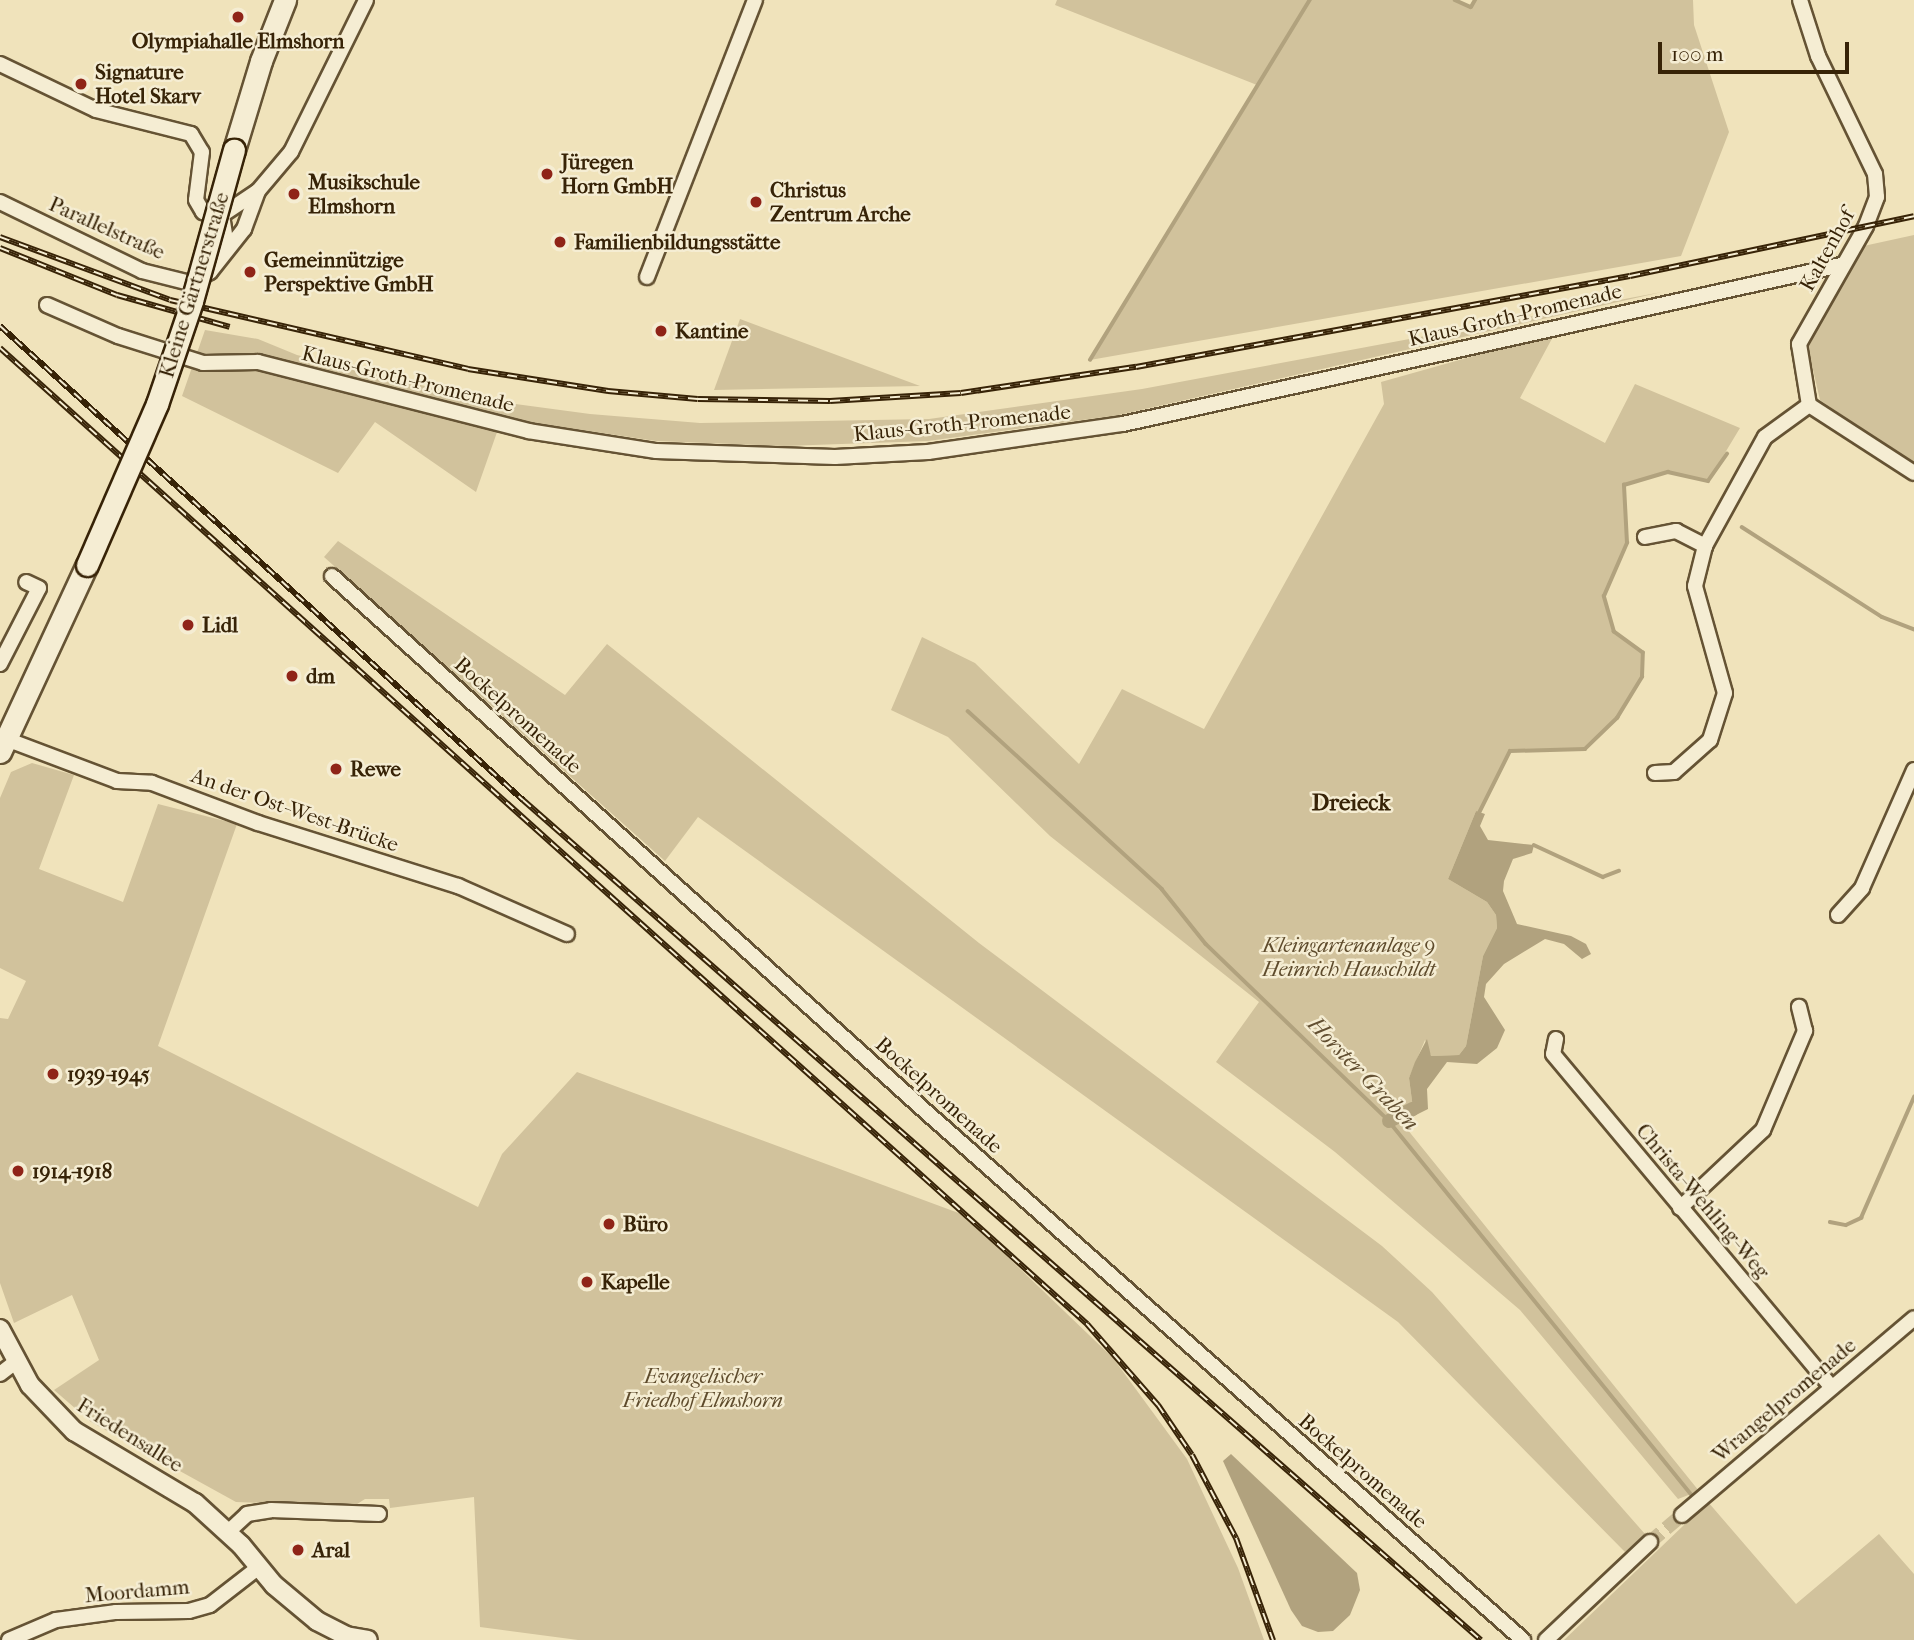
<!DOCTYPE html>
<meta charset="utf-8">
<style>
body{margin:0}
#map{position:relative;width:1914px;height:1640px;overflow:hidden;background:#f0e3bb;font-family:"IM FELL French Canon",serif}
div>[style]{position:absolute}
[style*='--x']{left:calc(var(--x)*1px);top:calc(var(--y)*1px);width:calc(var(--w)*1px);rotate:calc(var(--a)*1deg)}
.green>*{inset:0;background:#d1c29c}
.water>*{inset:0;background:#b1a27e}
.stream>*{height:3.5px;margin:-1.75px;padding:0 1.75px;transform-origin:1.75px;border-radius:1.75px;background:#b1a27e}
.canal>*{height:14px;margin:-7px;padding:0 7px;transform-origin:7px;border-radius:7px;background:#b1a27e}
.minor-tunnel>*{height:14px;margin-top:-7px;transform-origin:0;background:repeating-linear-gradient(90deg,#cbbd97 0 14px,transparent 0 21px)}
.roads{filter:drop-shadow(2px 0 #655334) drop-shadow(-2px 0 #655334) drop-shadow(0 2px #655334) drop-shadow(0 -2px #655334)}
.minor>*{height:14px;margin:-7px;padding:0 7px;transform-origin:7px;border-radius:7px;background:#f5edd3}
.tertiary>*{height:18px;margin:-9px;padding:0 9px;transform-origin:9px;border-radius:9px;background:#f5edd3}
.secondary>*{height:21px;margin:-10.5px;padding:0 10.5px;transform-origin:10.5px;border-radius:10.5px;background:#f5edd3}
.rail>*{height:6px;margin-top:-3px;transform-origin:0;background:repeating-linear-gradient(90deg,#f5edd3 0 10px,#372307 0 20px);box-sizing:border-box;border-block:2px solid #372307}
.bridges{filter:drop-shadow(2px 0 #372307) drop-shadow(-2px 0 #372307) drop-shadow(0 2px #372307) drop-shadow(0 -2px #372307)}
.secondary-bridge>*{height:21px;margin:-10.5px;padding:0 10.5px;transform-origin:10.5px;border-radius:10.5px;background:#f5edd3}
.dots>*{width:19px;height:19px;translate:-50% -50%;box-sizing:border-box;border:4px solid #f5edd3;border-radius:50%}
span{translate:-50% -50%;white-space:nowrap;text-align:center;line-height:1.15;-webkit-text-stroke:5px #f5edd3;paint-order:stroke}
.poi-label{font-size:21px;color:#372307;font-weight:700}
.left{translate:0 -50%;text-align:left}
.street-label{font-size:21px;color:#372307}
.park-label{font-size:21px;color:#5e4b2c;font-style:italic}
.neighbourhood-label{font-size:23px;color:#372307;font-weight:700}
.water-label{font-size:23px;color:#624f31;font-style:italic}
.scale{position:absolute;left:1658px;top:42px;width:191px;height:32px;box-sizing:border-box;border:4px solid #372307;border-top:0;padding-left:9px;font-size:21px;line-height:24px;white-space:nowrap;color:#372307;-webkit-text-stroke:5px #f5edd3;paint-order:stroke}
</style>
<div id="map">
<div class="green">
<i style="clip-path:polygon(1057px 0,1455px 0,1471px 7px,1475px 0,1693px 0,1694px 25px,1729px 132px,1681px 256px,1090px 360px,1257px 85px,1055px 5px)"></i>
<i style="clip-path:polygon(1914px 235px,1914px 466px,1820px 400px,1808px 348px,1859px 247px)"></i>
<i style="clip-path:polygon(1662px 292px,1119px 415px,928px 441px,784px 446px,656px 441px,502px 418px,476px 492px,375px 422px,338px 473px,182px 396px,205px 330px,258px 339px,297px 355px,478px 399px,590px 414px,700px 423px,929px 419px,1142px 389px)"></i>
<i style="clip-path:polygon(740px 319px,920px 386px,714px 390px)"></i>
<i style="clip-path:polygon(1555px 333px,1520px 398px,1605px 443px,1635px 384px,1740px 428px,1708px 481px,1668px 472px,1624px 485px,1627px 543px,1604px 596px,1614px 632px,1643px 653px,1642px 677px,1617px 718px,1585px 749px,1510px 751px,1479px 813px,1476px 811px,1448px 879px,1487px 902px,1496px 915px,1497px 928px,1483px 956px,1466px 1046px,1459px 1055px,1431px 1056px,1425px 1040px,1409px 1078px,1414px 1116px,1403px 1124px,1699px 1491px,1678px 1499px,1520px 1310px,1335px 1152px,1216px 1062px,1259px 1002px,1050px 836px,948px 737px,891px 710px,922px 637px,975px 663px,1079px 764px,1122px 689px,1204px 729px,1384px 404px,1381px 382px)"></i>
<i style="clip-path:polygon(338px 541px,565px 695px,607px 644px,979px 943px,1382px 1246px,1432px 1292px,1645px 1534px,1625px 1552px,1398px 1322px,698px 817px,665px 861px,324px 557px)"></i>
<i style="clip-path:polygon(32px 763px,74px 775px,39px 869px,123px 902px,158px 804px,237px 824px,158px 1046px,478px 1207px,502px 1154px,577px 1072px,964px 1215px,1113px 1358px,1187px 1459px,1238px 1568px,1264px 1640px,578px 1640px,480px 1627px,474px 1497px,390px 1508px,389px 1499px,365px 1499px,354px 1506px,236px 1502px,91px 1422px,54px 1390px,99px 1360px,72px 1295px,14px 1323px,0 1283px,0 1018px,8px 1019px,26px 981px,0 968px,0 798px,11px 772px)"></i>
<i style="clip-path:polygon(1708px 1502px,1796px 1604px,1879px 1534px,1914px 1574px,1914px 1640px,1564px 1640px)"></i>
</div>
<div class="water">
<i style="clip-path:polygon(1476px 811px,1485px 814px,1480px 826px,1488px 840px,1534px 845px,1532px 853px,1513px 859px,1504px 881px,1503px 891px,1517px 924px,1571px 936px,1586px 944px,1591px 954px,1582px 959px,1564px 944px,1545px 939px,1504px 964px,1486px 984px,1484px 997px,1505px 1030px,1497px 1048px,1477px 1064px,1447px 1062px,1427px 1089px,1428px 1109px,1414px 1116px,1409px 1078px,1415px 1062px,1427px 1039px,1431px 1056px,1459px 1055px,1466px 1046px,1483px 956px,1497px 928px,1496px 915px,1487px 902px,1448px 879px)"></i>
<i style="clip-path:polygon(1231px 1454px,1357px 1573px,1360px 1590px,1350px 1615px,1333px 1631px,1318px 1632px,1302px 1626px,1291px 1610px,1223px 1461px)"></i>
</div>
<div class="stream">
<i style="--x:1455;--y:0;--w:17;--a:24"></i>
<i style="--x:1471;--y:7;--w:8;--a:-60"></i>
<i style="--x:1090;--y:360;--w:422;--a:-58.6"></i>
<i style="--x:1742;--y:527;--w:166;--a:32.7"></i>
<i style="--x:1882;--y:617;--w:34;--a:21"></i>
<i style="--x:968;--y:711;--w:263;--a:42.5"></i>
<i style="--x:1162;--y:889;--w:70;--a:51.3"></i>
<i style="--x:1206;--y:944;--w:255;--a:44"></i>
<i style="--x:1389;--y:1121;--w:485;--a:51"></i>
<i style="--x:1479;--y:813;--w:69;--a:-63.4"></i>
<i style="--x:1510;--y:751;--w:75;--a:-1.5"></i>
<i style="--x:1585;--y:749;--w:45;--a:-44.1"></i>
<i style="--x:1617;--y:718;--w:48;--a:-58.6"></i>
<i style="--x:1642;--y:677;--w:24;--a:-88"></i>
<i style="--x:1643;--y:653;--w:36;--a:-144"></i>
<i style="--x:1614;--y:632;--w:37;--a:-106"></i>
<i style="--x:1604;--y:596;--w:58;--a:-66.5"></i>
<i style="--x:1627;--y:543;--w:58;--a:-93"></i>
<i style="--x:1624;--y:485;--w:46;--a:-16.5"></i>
<i style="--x:1668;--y:472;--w:41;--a:12.7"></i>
<i style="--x:1708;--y:481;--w:33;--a:-55"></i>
<i style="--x:1534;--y:845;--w:76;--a:24.9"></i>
<i style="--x:1603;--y:877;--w:17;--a:-21"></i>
<i style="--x:1830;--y:1222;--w:16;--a:11"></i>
<i style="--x:1846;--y:1225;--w:17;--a:-25"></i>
<i style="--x:1861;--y:1218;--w:132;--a:-66.3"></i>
</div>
<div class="canal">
<i style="--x:1389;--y:1121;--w:27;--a:-27"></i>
</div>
<div class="minor-tunnel">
<i style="--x:1650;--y:1542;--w:42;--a:-40.2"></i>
</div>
<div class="roads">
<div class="minor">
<i style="--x:1800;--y:0;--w:59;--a:72.2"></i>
<i style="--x:1818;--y:56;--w:131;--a:64.2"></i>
<i style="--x:1875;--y:174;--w:23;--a:85"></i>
<i style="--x:1877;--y:197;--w:31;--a:111"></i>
<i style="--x:1866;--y:226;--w:136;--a:119.6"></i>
<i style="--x:1799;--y:344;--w:62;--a:80.7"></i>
<i style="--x:1809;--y:405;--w:125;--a:32.9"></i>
<i style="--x:0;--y:64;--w:106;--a:25.6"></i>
<i style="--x:96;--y:110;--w:98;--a:14.2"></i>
<i style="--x:191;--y:134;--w:21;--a:59"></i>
<i style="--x:202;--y:152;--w:48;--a:97.1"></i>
<i style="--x:196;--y:200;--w:14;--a:60"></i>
<i style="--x:203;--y:212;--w:19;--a:9"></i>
<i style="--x:222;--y:215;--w:43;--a:-33.7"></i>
<i style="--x:258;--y:191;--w:51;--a:-49.8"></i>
<i style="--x:291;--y:152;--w:169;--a:-63.7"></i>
<i style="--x:0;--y:202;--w:158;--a:25.9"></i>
<i style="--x:142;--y:271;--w:49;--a:14"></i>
<i style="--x:190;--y:283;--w:23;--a:-29"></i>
<i style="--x:210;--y:272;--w:55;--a:-51.7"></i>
<i style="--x:244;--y:229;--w:40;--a:-69.8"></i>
<i style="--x:222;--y:215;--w:32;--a:81"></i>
<i style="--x:647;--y:277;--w:297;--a:-68.7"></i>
<i style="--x:47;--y:305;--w:77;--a:23.6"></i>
<i style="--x:118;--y:336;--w:89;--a:17.6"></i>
<i style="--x:203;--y:363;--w:55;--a:-1"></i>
<i style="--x:258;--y:362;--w:279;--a:14.3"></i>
<i style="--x:528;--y:431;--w:130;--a:8.9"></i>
<i style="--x:656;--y:451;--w:179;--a:1.9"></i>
<i style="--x:835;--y:457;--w:93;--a:-3.1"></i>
<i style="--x:928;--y:452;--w:197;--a:-8.2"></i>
<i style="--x:1123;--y:424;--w:735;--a:-12.49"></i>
<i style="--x:1645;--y:537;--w:32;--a:-11"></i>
<i style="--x:1676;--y:531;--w:33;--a:27"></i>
<i style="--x:332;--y:576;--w:809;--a:42.05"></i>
<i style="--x:933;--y:1118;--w:788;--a:41.5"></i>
<i style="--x:0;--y:664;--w:85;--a:-62.8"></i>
<i style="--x:39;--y:588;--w:14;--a:-155"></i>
<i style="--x:6;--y:739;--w:119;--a:20.7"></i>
<i style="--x:117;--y:781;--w:35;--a:3"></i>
<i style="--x:152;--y:783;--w:113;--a:20.7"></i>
<i style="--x:258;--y:823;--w:210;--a:17.5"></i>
<i style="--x:458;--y:886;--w:119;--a:23.8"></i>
<i style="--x:1655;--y:773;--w:19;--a:-3"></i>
<i style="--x:1674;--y:772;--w:48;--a:-41.6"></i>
<i style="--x:1710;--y:740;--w:49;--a:-72.3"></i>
<i style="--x:1725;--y:693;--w:111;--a:-105.7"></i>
<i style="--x:1695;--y:586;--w:41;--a:-76"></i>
<i style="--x:1705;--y:546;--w:124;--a:-61.2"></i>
<i style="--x:1765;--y:437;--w:54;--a:-36"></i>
<i style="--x:1838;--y:915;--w:36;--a:-48"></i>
<i style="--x:1862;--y:888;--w:129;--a:-66.2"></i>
<i style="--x:1556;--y:1039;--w:15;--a:101"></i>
<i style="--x:1553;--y:1054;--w:434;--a:50.1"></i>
<i style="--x:1680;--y:1208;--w:114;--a:-43.2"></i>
<i style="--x:1763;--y:1130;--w:108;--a:-67"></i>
<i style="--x:1805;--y:1031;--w:25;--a:-104"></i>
<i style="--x:0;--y:1374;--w:18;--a:-38"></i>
<i style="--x:1682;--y:1515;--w:304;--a:-40.3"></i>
<i style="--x:228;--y:1532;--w:26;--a:-43"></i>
<i style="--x:247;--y:1514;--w:24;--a:-9"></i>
<i style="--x:271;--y:1510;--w:108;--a:2.1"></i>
<i style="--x:9;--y:1640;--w:51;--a:-23.1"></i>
<i style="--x:56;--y:1620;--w:61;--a:-7.6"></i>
<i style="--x:116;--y:1612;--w:73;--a:-0.8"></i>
<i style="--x:189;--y:1611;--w:22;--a:-16"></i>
<i style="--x:210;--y:1605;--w:62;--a:-37.8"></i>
<i style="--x:1546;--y:1640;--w:143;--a:-43.3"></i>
</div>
<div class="tertiary">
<i style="--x:0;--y:1329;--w:64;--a:61.8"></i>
<i style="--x:30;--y:1385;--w:64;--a:46.3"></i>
<i style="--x:74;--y:1431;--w:141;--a:30.8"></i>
<i style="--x:195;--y:1503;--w:62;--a:42.4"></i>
<i style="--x:241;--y:1545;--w:52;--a:50.5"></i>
<i style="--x:274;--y:1585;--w:56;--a:39.9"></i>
<i style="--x:317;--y:1621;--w:33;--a:27"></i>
<i style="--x:346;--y:1636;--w:22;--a:10"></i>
</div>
<div class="secondary">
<i style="--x:234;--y:150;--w:93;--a:-73.1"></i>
<i style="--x:261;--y:61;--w:66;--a:-68.5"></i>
<i style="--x:0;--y:752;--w:206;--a:-65.1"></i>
</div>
</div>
<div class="rail">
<i style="--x:0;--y:237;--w:181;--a:20.3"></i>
<i style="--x:170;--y:300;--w:306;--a:13"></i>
<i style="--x:468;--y:369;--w:142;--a:8.9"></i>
<i style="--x:608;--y:391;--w:90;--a:5.1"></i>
<i style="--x:698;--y:399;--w:132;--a:0.9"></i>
<i style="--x:830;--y:401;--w:131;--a:-3.5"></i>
<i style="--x:961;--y:393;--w:177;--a:-8.5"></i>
<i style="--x:1136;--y:367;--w:502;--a:-10.44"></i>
<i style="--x:1630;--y:276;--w:290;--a:-11.9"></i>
<i style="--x:0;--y:248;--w:126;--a:21.9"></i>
<i style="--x:117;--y:295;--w:117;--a:15.8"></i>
<i style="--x:0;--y:326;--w:706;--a:42.19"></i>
<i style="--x:523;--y:800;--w:1274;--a:41.25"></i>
<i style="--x:0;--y:348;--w:1461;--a:41.92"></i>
<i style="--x:1087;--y:1324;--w:108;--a:48.8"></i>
<i style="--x:1158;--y:1405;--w:60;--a:55.8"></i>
<i style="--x:1192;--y:1455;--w:94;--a:62.1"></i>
<i style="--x:1236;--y:1538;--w:109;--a:70.1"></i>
</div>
<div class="bridges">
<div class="secondary-bridge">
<i style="--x:87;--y:565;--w:176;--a:-66.5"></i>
<i style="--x:157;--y:404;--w:109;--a:-71.2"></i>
<i style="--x:192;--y:301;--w:157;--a:-74.5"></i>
</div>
</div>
<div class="dots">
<i style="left:238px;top:17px;background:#8f2418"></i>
<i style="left:81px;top:84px;background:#8f2418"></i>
<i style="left:547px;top:174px;background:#8f2418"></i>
<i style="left:294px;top:194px;background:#8f2418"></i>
<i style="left:756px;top:202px;background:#8f2418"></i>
<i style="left:560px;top:242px;background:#8f2418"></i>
<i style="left:250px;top:272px;background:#8f2418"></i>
<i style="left:661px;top:331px;background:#8f2418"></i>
<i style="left:188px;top:625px;background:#8f2418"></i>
<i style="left:292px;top:676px;background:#8f2418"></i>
<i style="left:336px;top:769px;background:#8f2418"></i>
<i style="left:53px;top:1074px;background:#8f2418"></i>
<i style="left:18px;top:1171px;background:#8f2418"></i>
<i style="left:609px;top:1224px;background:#8f2418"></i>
<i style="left:587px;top:1282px;background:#8f2418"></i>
<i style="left:298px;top:1550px;background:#8f2418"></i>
</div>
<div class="poi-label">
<span style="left:238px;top:41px">Olympiahalle Elmshorn</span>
<span class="left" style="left:95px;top:84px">Signature<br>Hotel Skarv</span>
<span class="left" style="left:561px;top:174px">Jüregen<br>Horn GmbH</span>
<span class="left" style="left:308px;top:194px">Musikschule<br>Elmshorn</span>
<span class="left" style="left:770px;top:202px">Christus<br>Zentrum Arche</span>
<span class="left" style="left:574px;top:242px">Familienbildungsstätte</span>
<span class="left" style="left:264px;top:272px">Gemeinnützige<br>Perspektive GmbH</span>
<span class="left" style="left:675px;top:331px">Kantine</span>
<span class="left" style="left:202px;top:625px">Lidl</span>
<span class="left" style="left:306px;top:676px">dm</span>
<span class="left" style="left:350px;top:769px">Rewe</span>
<span class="left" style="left:67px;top:1074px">1939-1945</span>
<span class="left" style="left:32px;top:1171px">1914-1918</span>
<span class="left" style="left:623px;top:1224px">Büro</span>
<span class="left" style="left:601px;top:1282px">Kapelle</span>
<span class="left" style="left:312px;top:1550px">Aral</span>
</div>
<div class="street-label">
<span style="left:107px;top:228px;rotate:24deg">Parallelstraße</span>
<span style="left:1827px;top:250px;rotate:-61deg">Kaltenhof</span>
<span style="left:194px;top:285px;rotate:-73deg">Kleine Gärtnerstraße</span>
<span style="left:1515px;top:315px;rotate:-13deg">Klaus-Groth-Promenade</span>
<span style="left:408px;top:379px;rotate:14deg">Klaus-Groth-Promenade</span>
<span style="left:962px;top:423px;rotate:-6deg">Klaus-Groth-Promenade</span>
<span style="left:518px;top:715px;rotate:42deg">Bockelpromenade</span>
<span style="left:295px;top:810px;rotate:19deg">An der Ost-West-Brücke</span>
<span style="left:939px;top:1095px;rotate:42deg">Bockelpromenade</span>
<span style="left:1703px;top:1201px;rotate:50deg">Christa-Wehling-Weg</span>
<span style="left:1784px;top:1400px;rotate:-40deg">Wrangelpromenade</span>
<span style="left:130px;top:1435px;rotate:32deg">Friedensallee</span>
<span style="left:1363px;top:1471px;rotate:41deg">Bockelpromenade</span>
<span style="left:137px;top:1591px;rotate:-5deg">Moordamm</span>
</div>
<div class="park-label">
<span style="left:1349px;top:957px">Kleingartenanlage 9<br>Heinrich Hauschildt</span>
<span style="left:703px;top:1388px">Evangelischer<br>Friedhof Elmshorn</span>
</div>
<div class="neighbourhood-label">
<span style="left:1351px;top:803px">Dreieck</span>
</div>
<div class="water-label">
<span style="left:1363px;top:1074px;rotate:46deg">Horster Graben</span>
</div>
<div class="scale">100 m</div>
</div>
